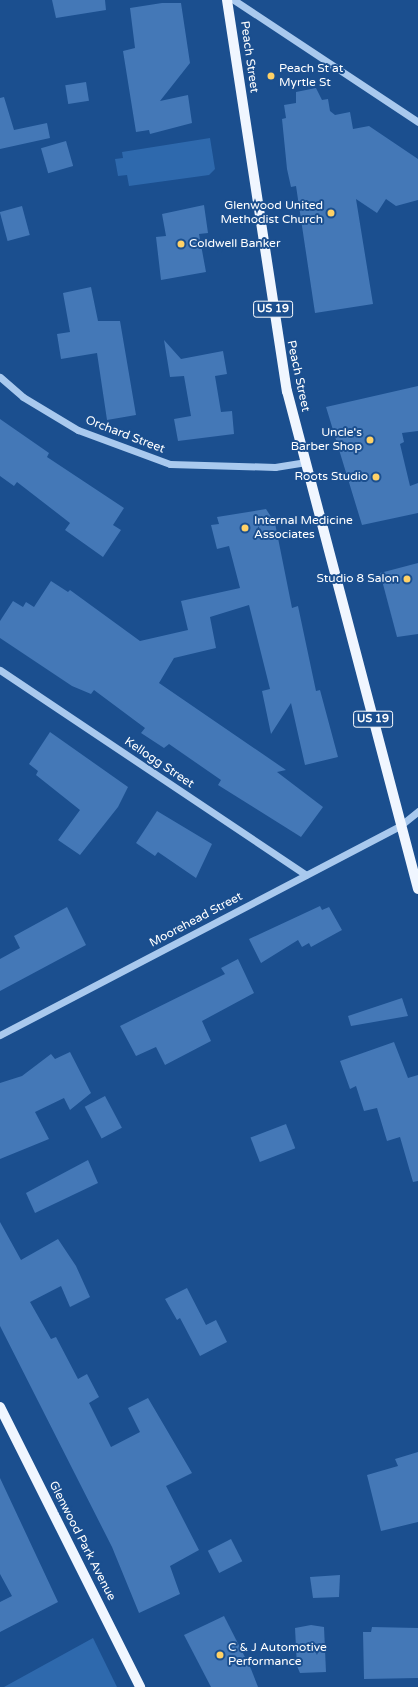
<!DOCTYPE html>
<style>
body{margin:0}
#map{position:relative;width:418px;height:1687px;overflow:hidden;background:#1b4f8f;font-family:"Varela Round",sans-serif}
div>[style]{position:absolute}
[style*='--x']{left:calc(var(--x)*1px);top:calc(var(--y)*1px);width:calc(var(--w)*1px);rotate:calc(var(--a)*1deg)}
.green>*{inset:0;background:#2e69ad}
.building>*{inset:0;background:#4478b7;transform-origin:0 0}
.minor>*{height:7px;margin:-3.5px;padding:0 3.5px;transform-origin:3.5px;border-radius:3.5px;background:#a9c9ee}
.major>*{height:10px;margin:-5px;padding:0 5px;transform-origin:5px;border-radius:5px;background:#f0f6ff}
.dots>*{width:11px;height:11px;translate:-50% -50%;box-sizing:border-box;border:2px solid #1b4f8f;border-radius:50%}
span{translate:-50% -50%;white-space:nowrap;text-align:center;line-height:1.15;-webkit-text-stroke:4px #1b4f8f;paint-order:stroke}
.shield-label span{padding:1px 3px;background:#1b4f8f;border:1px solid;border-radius:3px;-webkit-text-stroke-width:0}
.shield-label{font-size:11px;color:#fff;font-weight:700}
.street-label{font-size:12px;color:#fff}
.poi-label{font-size:12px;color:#fff}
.left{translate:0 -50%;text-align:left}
.right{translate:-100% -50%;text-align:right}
</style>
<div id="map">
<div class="green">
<i style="clip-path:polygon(210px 138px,215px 169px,209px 175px,129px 186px,127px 175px,118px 176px,115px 159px,123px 158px,122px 152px)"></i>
<i style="clip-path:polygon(93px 1638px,117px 1687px,4px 1687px)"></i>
</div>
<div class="building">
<i style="clip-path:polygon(52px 0,105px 0,106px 10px,56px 18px)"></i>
<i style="clip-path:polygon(162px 3px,181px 3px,190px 63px,160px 101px,188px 95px,192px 123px,150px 134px,149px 130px,136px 132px,123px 51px,135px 48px,130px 8px)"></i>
<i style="left:86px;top:82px;width:19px;height:21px;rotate:81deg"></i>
<i style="clip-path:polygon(316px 88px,322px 100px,328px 99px,330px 111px,335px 115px,350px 112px,353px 129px,369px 126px,418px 159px,418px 200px,396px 206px,386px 199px,377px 213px,356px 199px,373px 304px,315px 313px,296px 186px,291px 187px,287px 169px,282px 119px,286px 118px,284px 105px,296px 103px,296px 92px)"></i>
<i style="clip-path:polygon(4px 97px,14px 130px,47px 123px,50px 138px,0 149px,0 98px)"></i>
<i style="left:66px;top:141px;width:26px;height:26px;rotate:74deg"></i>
<i style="clip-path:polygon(204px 205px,208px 233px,199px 234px,206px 272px,161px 280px,156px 237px,166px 236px,162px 214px)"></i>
<i style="left:22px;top:206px;width:30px;height:23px;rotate:75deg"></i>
<i style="clip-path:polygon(91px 287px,98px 321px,120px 321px,136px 415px,107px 420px,97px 353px,61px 359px,57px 334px,70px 332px,63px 293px)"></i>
<i style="clip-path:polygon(164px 340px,181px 359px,223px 351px,227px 374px,215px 376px,221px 412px,232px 411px,234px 434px,178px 441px,174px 419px,191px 416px,184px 376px,170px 377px)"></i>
<i style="clip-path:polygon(418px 386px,418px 431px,402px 433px,404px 442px,400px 444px,410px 486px,418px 483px,418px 513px,362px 525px,326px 407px)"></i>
<i style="clip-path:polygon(0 419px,49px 453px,47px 457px,124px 508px,113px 525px,121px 530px,103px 557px,65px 530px,70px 523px,17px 482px,14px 486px,0 476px)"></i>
<i style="clip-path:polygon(266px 509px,275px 523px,292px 608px,298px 606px,316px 691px,320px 690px,338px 757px,305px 765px,291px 703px,271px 734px,262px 691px,270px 689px,249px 605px,210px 617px,216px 648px,174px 658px,159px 683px,286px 770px,277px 772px,323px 807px,301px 837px,218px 785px,221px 780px,169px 744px,164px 748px,141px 733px,145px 728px,94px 690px,91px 694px,72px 686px,0 638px,0 621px,13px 601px,23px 607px,26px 602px,34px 607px,51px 581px,68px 592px,70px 590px,140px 641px,188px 630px,181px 601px,240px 588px,229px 546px,217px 549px,211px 525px,219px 524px,217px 517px)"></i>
<i style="clip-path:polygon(418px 563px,418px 634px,397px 637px,380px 573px)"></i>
<i style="clip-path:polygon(50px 732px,128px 787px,118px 807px,80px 855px,58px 840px,80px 810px,36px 775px,38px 771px,29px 764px)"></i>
<i style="clip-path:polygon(157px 811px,212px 844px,196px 878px,158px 852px,155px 856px,136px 843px)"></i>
<i style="clip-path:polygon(320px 906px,322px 910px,329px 907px,342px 930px,311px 947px,309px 943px,302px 947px,298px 940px,261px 963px,249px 939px)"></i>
<i style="clip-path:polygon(67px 907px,86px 945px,0 991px,0 959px,20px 948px,14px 936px)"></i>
<i style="clip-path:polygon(238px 959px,254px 993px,202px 1021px,211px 1041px,165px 1065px,156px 1047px,136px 1056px,120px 1026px,225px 974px,221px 968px)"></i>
<i style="clip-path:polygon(402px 998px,408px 1016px,351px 1026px,348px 1016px)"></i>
<i style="clip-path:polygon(394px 1042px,408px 1078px,418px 1075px,418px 1181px,413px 1182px,400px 1137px,387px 1141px,377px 1108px,364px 1111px,356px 1086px,350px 1089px,340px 1061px)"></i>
<i style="clip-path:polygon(70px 1052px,91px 1093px,70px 1110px,64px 1098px,35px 1112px,49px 1139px,0 1159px,0 1083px,22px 1076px,51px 1054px,55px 1059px)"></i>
<i style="left:105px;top:1096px;width:36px;height:23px;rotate:62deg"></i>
<i style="left:286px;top:1124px;width:26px;height:38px;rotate:69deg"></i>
<i style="clip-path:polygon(88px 1160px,98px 1183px,35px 1213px,26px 1193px)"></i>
<i style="clip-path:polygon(0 1222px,21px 1260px,58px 1239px,76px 1266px,90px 1297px,70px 1307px,61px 1286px,30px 1302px,51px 1339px,56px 1337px,78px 1379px,87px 1374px,99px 1397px,89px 1403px,111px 1447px,140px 1432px,128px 1408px,148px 1398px,192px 1473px,166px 1486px,199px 1550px,170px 1566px,180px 1594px,139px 1613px,112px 1547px,0 1326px)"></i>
<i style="clip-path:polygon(187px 1288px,206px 1325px,216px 1320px,227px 1342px,200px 1356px,180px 1318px,177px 1320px,165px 1299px)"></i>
<i style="clip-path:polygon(418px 1452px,418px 1522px,381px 1531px,367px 1475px,398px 1466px,395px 1459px)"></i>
<i style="clip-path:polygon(0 1478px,58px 1602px,0 1632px,0 1602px,12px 1596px,0 1574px)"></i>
<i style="left:231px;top:1539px;width:25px;height:26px;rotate:63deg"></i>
<i style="clip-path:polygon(340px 1575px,339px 1597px,313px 1598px,310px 1577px)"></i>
<i style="clip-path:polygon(224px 1616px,251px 1669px,258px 1687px,211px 1687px,184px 1635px)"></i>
<i style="clip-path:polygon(311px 1625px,324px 1627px,326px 1672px,300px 1673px,297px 1666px,295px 1628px)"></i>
<i style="clip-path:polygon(372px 1627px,418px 1628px,418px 1678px,364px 1679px,363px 1632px,371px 1632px)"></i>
</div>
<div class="minor">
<i style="--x:234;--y:0;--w:221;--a:33.5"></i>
<i style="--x:0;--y:377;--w:30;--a:41"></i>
<i style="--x:23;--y:397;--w:64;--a:31"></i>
<i style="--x:78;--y:430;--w:98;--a:20.3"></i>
<i style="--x:170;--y:464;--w:105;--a:1.6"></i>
<i style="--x:275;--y:467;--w:30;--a:-9"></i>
<i style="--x:0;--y:670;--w:368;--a:33.8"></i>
<i style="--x:0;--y:1035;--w:453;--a:-27.6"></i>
<i style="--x:401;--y:825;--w:22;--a:-39"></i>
</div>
<div class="major">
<i style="--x:227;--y:0;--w:396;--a:81.3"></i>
<i style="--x:287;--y:391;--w:515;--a:75.26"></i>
<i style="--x:0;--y:1407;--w:313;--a:63.4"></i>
</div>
<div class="dots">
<i style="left:271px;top:76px;background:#ffd166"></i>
<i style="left:331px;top:213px;background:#ffd166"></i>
<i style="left:181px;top:244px;background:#ffd166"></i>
<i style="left:370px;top:440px;background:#ffd166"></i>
<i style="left:376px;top:477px;background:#ffd166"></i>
<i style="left:245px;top:528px;background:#ffd166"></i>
<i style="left:407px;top:579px;background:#ffd166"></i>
<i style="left:220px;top:1655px;background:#ffd166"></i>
</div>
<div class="shield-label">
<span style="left:273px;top:309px">US 19</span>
<span style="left:373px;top:719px">US 19</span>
</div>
<div class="street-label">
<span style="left:249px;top:57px;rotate:82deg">Peach Street</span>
<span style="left:298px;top:376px;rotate:78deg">Peach Street</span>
<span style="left:125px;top:435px;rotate:21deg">Orchard Street</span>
<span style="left:159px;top:763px;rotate:34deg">Kellogg Street</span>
<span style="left:196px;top:920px;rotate:-28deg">Moorehead Street</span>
<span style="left:82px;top:1541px;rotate:63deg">Glenwood Park Avenue</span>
</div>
<div class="poi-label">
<span class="left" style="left:279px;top:76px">Peach St at<br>Myrtle St</span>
<span class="right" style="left:323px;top:213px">Glenwood United<br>Methodist Church</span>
<span class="left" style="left:189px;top:244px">Coldwell Banker</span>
<span class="right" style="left:362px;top:440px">Uncle's<br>Barber Shop</span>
<span class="right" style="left:368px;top:477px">Roots Studio</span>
<span class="left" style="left:254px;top:528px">Internal Medicine<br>Associates</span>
<span class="right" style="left:399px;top:579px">Studio 8 Salon</span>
<span class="left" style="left:228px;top:1655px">C &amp; J Automotive<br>Performance</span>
</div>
</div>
